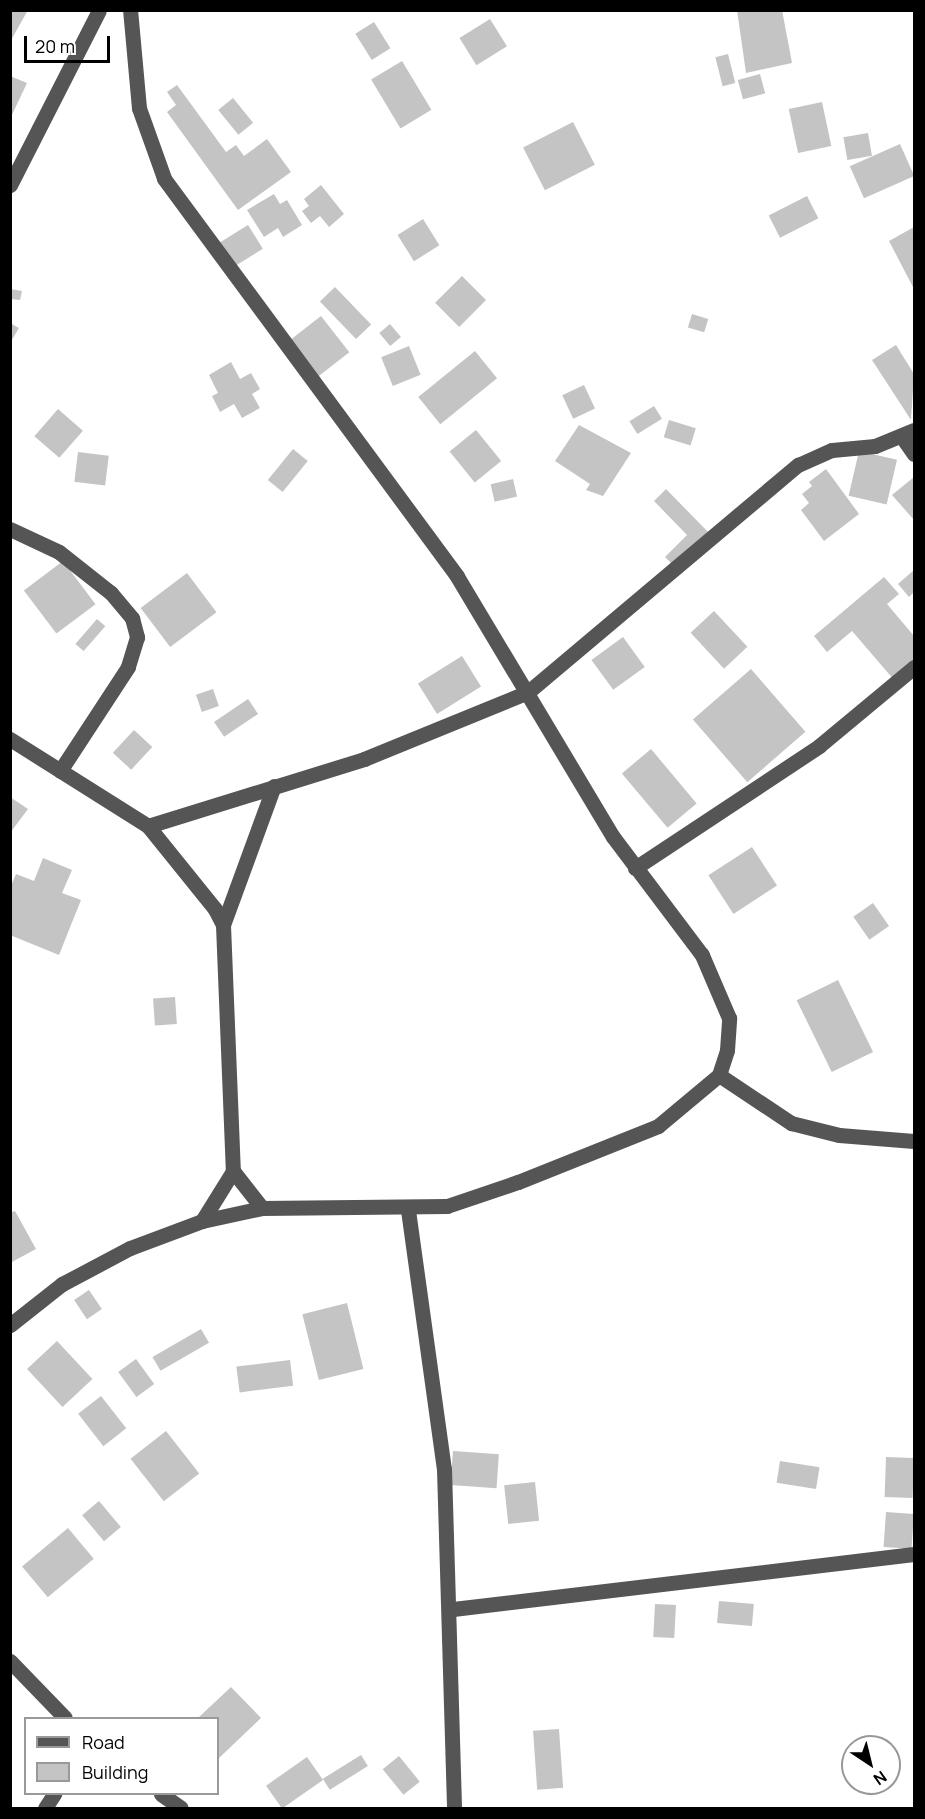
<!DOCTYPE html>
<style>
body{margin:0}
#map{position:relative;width:925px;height:1819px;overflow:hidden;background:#fff;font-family:Manrope,sans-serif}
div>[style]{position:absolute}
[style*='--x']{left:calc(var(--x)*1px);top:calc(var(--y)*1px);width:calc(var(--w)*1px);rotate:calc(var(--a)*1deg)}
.building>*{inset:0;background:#c4c4c4;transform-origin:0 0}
.minor>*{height:15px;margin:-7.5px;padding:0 7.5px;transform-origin:7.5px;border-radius:7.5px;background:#555}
span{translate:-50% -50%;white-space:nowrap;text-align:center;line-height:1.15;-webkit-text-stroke:4.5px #fff;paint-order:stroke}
.frame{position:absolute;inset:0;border:12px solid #000;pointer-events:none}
.legend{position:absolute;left:24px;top:1717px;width:195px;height:78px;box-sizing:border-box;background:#fff;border:2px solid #999;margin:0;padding:8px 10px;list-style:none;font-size:18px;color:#000}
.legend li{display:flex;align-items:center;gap:12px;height:30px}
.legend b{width:30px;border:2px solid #999}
.north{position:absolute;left:841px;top:1735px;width:60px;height:60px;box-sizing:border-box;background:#fff;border:2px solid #999;border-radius:50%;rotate:145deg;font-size:16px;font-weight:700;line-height:24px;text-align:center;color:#000}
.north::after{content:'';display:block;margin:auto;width:21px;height:27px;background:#000;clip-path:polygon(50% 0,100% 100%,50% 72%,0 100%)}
.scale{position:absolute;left:24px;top:36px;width:86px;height:27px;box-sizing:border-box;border:3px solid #000;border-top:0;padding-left:8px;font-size:18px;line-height:21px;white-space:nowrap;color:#000;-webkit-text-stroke:4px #fff;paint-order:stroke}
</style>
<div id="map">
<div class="building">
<i style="clip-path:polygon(10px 10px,28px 10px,10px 42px)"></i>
<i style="clip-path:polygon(737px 10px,782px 10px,792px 63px,746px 73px)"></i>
<i style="left:490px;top:19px;width:32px;height:36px;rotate:58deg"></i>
<i style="left:374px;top:22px;width:31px;height:22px;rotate:58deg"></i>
<i style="left:728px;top:54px;width:30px;height:13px;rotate:76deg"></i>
<i style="left:402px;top:61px;width:57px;height:36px;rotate:59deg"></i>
<i style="left:760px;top:74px;width:20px;height:23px;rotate:75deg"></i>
<i style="clip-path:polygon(10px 76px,27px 83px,10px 119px)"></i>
<i style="clip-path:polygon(177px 85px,226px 152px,236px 145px,244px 156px,267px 139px,291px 172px,238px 210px,167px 112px,176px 105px,167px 92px)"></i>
<i style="left:233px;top:98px;width:32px;height:19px;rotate:51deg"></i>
<i style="left:822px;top:102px;width:45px;height:34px;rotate:78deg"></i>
<i style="left:573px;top:122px;width:48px;height:56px;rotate:63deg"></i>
<i style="left:868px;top:133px;width:23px;height:25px;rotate:80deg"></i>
<i style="left:900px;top:144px;width:35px;height:55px;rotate:66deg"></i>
<i style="clip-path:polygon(321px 185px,344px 214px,329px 227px,320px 216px,311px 223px,302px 211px,309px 206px,304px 199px)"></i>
<i style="clip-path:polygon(274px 194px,280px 204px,287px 200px,302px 225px,283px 237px,278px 228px,264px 237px,247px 210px)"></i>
<i style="left:807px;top:196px;width:25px;height:43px;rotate:63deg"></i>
<i style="left:423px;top:219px;width:31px;height:30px;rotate:58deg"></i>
<i style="left:248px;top:225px;width:28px;height:37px;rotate:58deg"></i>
<i style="clip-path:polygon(914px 227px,914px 289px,889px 241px)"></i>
<i style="left:462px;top:276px;width:34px;height:38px;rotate:45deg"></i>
<i style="left:335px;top:287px;width:52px;height:21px;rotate:46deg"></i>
<i style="clip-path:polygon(10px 289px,22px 291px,20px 300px,10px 299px)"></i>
<i style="left:692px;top:314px;width:17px;height:14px;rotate:17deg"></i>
<i style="left:321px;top:316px;width:46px;height:44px;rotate:52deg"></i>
<i style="clip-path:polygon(10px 323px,19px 328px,10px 343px)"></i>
<i style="left:390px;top:324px;width:17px;height:14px;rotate:50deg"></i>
<i style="clip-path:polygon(896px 345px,914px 374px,911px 420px,872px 360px)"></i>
<i style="left:409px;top:346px;width:31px;height:30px;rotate:68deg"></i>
<i style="left:475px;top:351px;width:35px;height:73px;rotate:51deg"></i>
<i style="clip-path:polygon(231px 362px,240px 379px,251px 373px,260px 389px,252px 394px,260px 408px,242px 418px,234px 404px,220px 412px,212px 396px,218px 393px,209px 375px)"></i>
<i style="left:584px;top:385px;width:26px;height:24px;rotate:65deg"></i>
<i style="left:654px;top:406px;width:15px;height:29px;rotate:58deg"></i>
<i style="left:58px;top:409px;width:33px;height:36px;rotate:41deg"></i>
<i style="left:669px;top:420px;width:28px;height:18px;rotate:17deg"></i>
<i style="clip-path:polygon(579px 425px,631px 453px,603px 496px,586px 490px,590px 484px,555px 461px)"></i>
<i style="left:476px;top:430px;width:40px;height:34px;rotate:51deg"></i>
<i style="left:293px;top:449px;width:19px;height:40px;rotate:39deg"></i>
<i style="left:859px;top:451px;width:39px;height:46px;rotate:13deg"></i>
<i style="left:78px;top:452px;width:31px;height:30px;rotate:7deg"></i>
<i style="clip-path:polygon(826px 469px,859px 514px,824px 541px,801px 510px,809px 503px,802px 494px,812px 486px,809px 482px)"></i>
<i style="clip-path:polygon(914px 477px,914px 520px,892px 495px)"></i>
<i style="left:513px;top:479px;width:18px;height:23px;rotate:77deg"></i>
<i style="clip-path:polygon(666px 489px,710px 534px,676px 568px,665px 557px,687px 535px,654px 501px)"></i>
<i style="left:63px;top:561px;width:54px;height:49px;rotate:53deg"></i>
<i style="clip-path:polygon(914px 570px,914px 592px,909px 597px,898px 584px)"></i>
<i style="left:187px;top:573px;width:49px;height:58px;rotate:53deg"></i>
<i style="clip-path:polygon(884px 577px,899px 594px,887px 604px,914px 636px,914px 664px,895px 681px,852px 631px,827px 652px,814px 636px)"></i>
<i style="left:714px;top:611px;width:49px;height:32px;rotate:47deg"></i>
<i style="left:97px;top:619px;width:11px;height:33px;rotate:41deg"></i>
<i style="left:623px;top:637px;width:37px;height:39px;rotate:54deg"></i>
<i style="left:462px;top:656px;width:36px;height:52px;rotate:58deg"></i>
<i style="left:751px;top:669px;width:83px;height:77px;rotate:49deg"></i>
<i style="left:213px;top:689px;width:18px;height:18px;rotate:71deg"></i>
<i style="left:248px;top:699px;width:18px;height:41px;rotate:56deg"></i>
<i style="left:134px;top:730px;width:25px;height:31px;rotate:43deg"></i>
<i style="left:651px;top:749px;width:71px;height:38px;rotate:50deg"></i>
<i style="clip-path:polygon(10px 797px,28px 809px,10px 833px)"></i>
<i style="left:752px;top:847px;width:46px;height:52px;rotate:57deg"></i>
<i style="clip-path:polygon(43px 858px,72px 870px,62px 893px,81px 900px,59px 955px,10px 935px,10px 888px,16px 874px,34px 881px)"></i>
<i style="left:873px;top:903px;width:28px;height:24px;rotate:55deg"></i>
<i style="left:838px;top:980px;width:80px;height:46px;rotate:64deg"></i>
<i style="left:175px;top:997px;width:27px;height:22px;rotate:86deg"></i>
<i style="clip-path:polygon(15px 1211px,36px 1249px,10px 1263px,10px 1213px)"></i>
<i style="left:89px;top:1290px;width:23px;height:18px;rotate:56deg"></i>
<i style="left:347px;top:1303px;width:68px;height:46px;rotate:76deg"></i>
<i style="left:201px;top:1329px;width:16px;height:56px;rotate:60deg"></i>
<i style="left:57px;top:1341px;width:52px;height:41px;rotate:47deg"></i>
<i style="left:136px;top:1359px;width:31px;height:22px;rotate:54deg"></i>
<i style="left:290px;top:1360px;width:26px;height:54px;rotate:83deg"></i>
<i style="left:101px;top:1396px;width:41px;height:29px;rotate:52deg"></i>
<i style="left:166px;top:1431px;width:54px;height:45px;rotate:52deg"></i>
<i style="left:453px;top:1451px;width:46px;height:34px;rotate:4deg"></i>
<i style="left:886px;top:1457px;width:28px;height:40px;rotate:2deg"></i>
<i style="left:780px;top:1461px;width:40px;height:22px;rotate:9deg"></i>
<i style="left:535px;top:1482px;width:39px;height:31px;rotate:84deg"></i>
<i style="left:99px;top:1501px;width:34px;height:22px;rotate:50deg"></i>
<i style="left:886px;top:1512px;width:28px;height:35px;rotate:4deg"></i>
<i style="left:68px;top:1528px;width:40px;height:60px;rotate:50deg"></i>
<i style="left:719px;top:1601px;width:35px;height:22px;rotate:5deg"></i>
<i style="left:655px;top:1604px;width:21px;height:33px;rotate:3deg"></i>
<i style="clip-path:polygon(231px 1687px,261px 1718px,218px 1759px,218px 1718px,198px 1718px)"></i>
<i style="left:559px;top:1729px;width:59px;height:26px;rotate:86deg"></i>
<i style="left:361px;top:1755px;width:13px;height:45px;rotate:58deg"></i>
<i style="left:399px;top:1756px;width:33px;height:21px;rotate:51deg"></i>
<i style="left:307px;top:1757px;width:28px;height:50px;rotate:55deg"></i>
</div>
<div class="minor">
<i style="--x:10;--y:185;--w:196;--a:-63"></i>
<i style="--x:902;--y:437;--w:21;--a:55"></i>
<i style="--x:10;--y:529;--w:54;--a:25.1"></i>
<i style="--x:59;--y:552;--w:66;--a:38.3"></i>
<i style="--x:111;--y:593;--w:33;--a:50"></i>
<i style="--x:132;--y:618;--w:20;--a:75"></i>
<i style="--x:137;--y:637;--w:31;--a:107"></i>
<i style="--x:128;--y:667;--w:124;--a:123.2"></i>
<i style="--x:10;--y:739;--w:163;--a:32.2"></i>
<i style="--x:148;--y:826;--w:107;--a:51.1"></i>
<i style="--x:215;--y:909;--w:18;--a:63"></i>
<i style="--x:223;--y:925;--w:246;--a:87.7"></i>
<i style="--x:233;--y:1171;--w:47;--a:51.9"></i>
<i style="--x:148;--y:826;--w:226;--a:-17.2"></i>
<i style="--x:364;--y:759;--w:177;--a:-22.2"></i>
<i style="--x:528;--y:692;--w:353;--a:-40.1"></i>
<i style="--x:798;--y:465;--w:37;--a:-24"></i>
<i style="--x:832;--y:450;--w:43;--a:-5.3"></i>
<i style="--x:875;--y:446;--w:42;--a:-22.3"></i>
<i style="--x:635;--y:868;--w:221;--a:-33.5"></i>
<i style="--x:819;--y:746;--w:124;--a:-39.7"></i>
<i style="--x:223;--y:925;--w:148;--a:-69.9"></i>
<i style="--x:719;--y:1075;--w:87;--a:33.7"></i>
<i style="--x:791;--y:1123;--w:49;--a:14"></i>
<i style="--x:839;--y:1135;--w:75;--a:4.6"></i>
<i style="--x:408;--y:1210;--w:261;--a:82.1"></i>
<i style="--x:444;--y:1469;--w:339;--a:88.3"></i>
<i style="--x:202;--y:1221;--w:59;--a:-58.2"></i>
<i style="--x:10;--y:1325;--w:66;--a:-38.3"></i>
<i style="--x:62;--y:1284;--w:77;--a:-27.9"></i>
<i style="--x:130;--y:1248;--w:77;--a:-20.6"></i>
<i style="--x:202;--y:1221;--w:61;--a:-12.2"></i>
<i style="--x:262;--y:1208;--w:185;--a:-0.6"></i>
<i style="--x:447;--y:1206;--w:75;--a:-18.7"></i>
<i style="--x:518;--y:1182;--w:151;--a:-21.8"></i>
<i style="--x:658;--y:1126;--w:80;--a:-39.9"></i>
<i style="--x:719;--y:1075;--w:26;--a:-72"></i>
<i style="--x:727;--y:1050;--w:32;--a:-86"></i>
<i style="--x:729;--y:1018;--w:69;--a:-113.2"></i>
<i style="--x:702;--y:955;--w:148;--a:-127"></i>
<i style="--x:613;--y:837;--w:304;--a:-120.9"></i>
<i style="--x:457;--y:576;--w:494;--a:-126.4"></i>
<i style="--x:164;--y:178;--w:74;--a:-109.7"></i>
<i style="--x:139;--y:108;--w:98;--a:-95.2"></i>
<i style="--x:453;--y:1609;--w:464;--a:-6.8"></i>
<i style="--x:10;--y:1661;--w:79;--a:46"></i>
<i style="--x:161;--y:1794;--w:24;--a:35"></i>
<i style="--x:45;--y:1808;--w:17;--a:-57"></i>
</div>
<div class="frame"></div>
<ul class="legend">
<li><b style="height:8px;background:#555"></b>Road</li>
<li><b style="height:16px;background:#c4c4c4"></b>Building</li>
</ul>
<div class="north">N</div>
<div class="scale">20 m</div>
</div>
